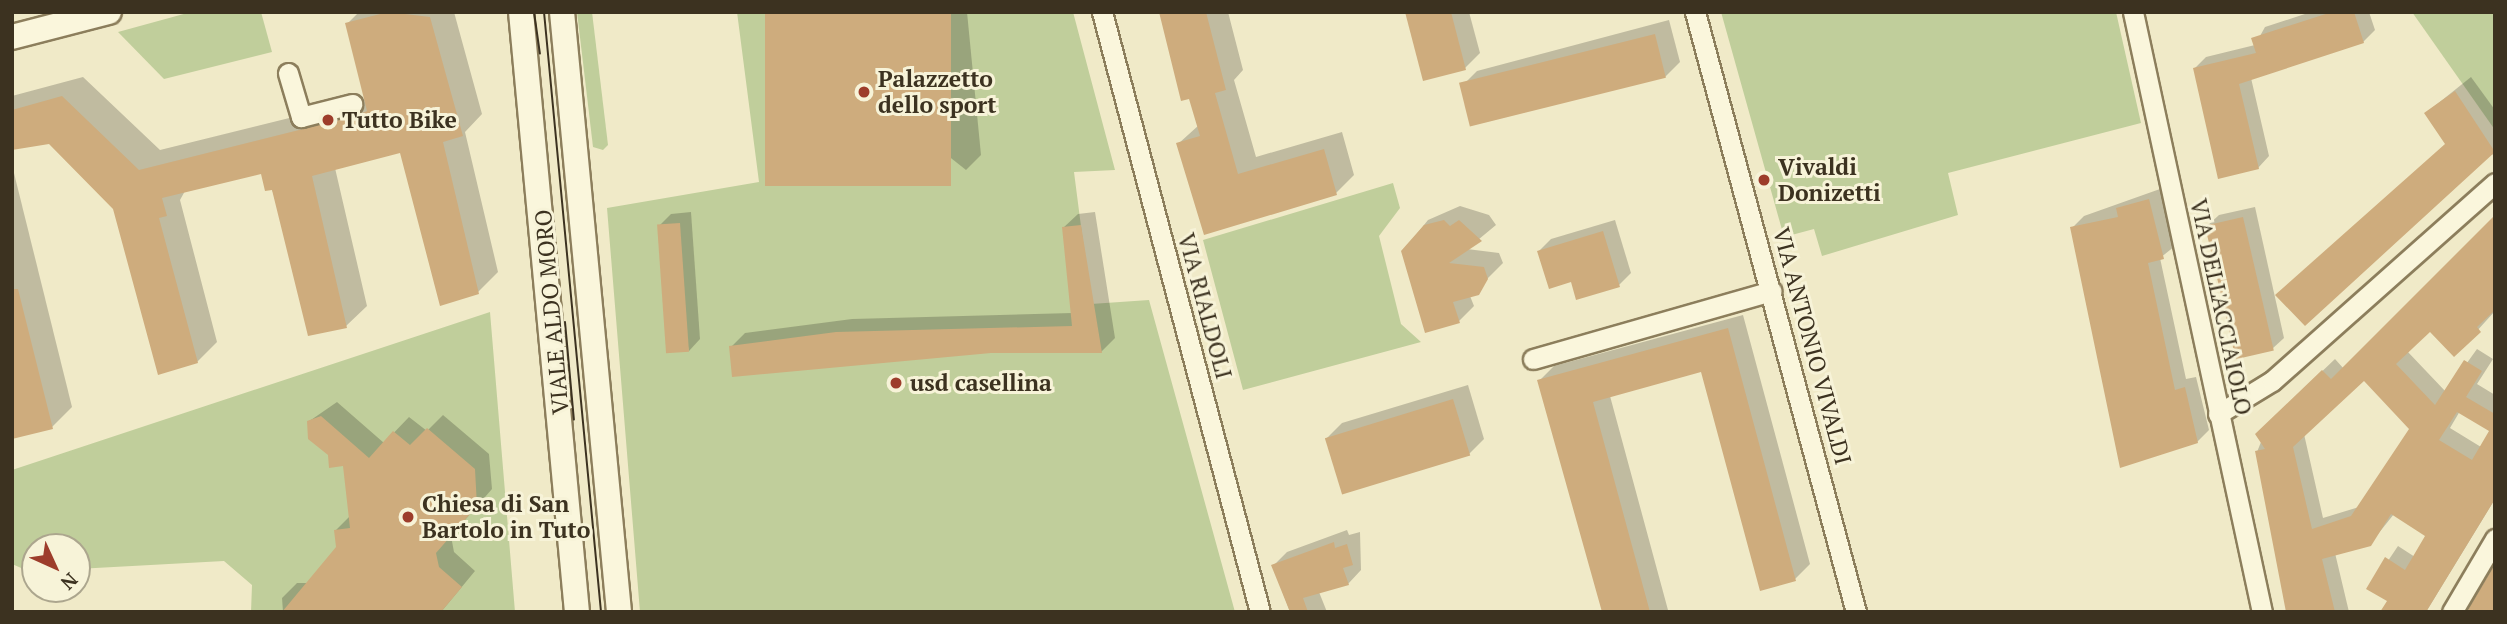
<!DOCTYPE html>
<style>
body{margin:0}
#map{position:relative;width:2507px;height:624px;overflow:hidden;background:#f0eac8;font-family:"PT Serif",serif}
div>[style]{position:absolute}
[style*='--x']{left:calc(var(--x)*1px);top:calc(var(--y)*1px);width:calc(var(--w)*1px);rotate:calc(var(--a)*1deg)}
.green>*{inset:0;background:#c0ce9b}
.shadow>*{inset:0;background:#0003}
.building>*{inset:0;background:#ceac7d;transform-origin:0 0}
.roads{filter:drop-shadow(2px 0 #8c7e5c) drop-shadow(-2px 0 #8c7e5c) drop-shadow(0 2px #8c7e5c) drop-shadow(0 -2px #8c7e5c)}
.minor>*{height:19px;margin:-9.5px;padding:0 9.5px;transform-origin:9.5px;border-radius:9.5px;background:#faf6dc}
.tertiary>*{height:24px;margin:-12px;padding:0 12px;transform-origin:12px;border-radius:12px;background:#faf6dc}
.tram>*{height:2px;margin:-1px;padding:0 1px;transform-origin:1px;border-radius:1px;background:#3c3220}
.dots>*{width:19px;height:19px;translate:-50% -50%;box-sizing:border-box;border:4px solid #f7f3d8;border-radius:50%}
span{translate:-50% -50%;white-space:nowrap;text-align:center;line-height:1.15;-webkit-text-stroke:6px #f7f3d8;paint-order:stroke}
.poi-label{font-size:23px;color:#3c3220;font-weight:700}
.left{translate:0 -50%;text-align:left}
.street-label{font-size:23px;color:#3c3220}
.frame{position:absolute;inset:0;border:14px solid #3c3220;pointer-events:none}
.north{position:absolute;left:21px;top:533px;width:70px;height:70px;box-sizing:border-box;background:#f7f3d8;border:2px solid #aca68e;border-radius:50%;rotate:135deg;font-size:19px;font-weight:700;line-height:28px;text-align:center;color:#3c3220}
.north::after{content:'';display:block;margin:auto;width:24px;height:32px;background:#9d3d2b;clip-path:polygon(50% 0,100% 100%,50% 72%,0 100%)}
</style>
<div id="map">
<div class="green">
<i style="clip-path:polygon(191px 12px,261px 12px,272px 52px,164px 79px,118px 32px)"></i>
<i style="clip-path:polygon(577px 12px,592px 12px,608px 145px,603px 150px,593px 147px)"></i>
<i style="clip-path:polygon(737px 12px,1073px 12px,1115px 170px,1074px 172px,1091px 304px,1149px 300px,1235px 612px,640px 612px,607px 208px,759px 182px)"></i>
<i style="clip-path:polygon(1721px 12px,2116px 12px,2141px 123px,1948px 173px,1958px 215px,1822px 256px,1814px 229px,1784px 237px)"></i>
<i style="clip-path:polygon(2412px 12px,2495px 12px,2495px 130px)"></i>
<i style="clip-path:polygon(1393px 183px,1400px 208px,1379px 236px,1401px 324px,1421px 342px,1243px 390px,1203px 240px)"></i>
<i style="clip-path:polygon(490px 312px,515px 612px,251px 612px,252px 585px,224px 561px,77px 569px,77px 547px,35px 547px,35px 574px,12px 564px,12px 470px)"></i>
</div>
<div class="shadow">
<i style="clip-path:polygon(359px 12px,454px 12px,482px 114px,465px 132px,498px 272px,478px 292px,401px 151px,335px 168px,367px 306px,346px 326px,262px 172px,185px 191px,180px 200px,217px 342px,197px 362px,114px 208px,50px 142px,12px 148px,12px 96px,83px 77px,160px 150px,366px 99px,347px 24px)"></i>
<i style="clip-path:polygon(767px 12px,967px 12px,981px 155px,966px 170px)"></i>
<i style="clip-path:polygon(1161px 12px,1228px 12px,1243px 70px,1234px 80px,1256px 157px,1342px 132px,1354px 175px,1336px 193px,1206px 232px,1178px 144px,1199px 125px)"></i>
<i style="clip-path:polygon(1407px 12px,1469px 12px,1480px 53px,1465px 68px)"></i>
<i style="clip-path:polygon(2311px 12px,2369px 12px,2375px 30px,2363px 42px,2251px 78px,2269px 156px,2258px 168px,2195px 68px,2206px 57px,2255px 45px,2265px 27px)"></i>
<i style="clip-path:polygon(1669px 20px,1680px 62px,1665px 77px,1462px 86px,1477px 71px)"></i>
<i style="clip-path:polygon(2471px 77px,2495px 110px,2495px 155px,2446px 144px,2426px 113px)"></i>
<i style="clip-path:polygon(12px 165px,72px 407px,52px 427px,12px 427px)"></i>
<i style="clip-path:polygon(2160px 189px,2175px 246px,2160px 258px,2186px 379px,2196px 377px,2209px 430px,2197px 442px,2122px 466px,2072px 228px,2084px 216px)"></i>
<i style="clip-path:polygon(1460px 206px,1489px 215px,1496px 225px,1467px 249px,1499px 253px,1503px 263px,1470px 296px,1474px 306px,1459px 321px,1403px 251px,1428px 220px)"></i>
<i style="clip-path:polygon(2255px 207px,2284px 338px,2272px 349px,2207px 226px,2219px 215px)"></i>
<i style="clip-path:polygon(691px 212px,700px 339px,689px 351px,659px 226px,671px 214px)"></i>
<i style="clip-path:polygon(1095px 212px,1115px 338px,1101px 352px,731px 347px,745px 333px,852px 319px,1072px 313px,1063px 228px,1078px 214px)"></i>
<i style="clip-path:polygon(evenodd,2495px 218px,2495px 311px,2466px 343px,2430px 329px,2407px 351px,2446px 392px,2477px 349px,2493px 359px,2477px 384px,2495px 395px,2495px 499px,2426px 612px,2382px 612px,2389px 601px,2369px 589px,2398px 546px,2415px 557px,2428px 536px,2394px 514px,2370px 544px,2335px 553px,2349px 612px,2288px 612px,2257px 452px,2269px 422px,2335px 359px,2344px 369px,2495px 218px,2364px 379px,2411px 429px,2359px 507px,2323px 518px,2304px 434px,2364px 379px,2495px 218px,2460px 411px,2492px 430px,2481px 447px,2450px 428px,2460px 411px)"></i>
<i style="clip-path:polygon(1615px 220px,1631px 273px,1619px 285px,1573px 280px,1539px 251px,1551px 239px)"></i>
<i style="clip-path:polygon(1743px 315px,1810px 564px,1795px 579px,1702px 370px,1610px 396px,1668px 610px,1604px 612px,1539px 381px,1554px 366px)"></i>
<i style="clip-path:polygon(1468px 385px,1484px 439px,1469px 454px,1327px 438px,1342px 423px)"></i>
<i style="clip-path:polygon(337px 402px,384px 443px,409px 417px,427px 431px,443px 415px,489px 454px,492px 489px,451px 536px,454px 552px,475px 571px,441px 612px,283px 612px,282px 598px,297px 583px,308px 583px,338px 548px,336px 530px,350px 516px,344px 464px,308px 422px)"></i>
<i style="clip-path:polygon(1347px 530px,1349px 535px,1360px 532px,1361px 570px,1348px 584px,1319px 592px,1327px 612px,1290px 612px,1273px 566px,1287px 552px)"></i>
</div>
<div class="building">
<i style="clip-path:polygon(388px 12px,430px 17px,463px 136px,443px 142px,479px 294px,440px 306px,400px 153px,312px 176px,347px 328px,308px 336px,272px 190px,265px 191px,261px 174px,162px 198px,167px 216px,159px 218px,198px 363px,158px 375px,113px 209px,49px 144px,12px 150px,12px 110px,62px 96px,139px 170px,355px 116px,367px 111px,345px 23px)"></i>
<i style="left:765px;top:12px;width:186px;height:174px"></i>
<i style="clip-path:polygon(1159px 12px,1206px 12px,1226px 90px,1215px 93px,1238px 174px,1324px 149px,1337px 195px,1204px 235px,1176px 143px,1200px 136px,1189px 99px,1181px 101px)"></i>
<i style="clip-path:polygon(1405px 12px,1451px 12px,1466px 70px,1423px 81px)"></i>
<i style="clip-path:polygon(2332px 12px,2354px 12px,2364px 43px,2239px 84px,2259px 169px,2218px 179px,2193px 68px,2256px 53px,2251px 38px)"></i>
<i style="left:1655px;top:34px;width:45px;height:202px;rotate:76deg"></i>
<i style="clip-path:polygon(2455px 91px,2495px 152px,2305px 326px,2275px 295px,2445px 144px,2424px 113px)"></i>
<i style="clip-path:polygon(2149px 199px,2164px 259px,2148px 263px,2175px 390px,2185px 387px,2198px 443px,2120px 468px,2070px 227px,2118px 217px,2116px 208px)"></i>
<i style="clip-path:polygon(evenodd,2495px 215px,2495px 310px,2477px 327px,2481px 332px,2454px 357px,2430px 332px,2396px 364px,2435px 405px,2464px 360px,2482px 371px,2466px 397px,2495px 414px,2495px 499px,2426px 612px,2380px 612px,2387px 601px,2366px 589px,2385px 557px,2405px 570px,2425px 536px,2391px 514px,2371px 546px,2322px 559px,2335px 612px,2286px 612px,2255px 451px,2265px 449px,2255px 434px,2322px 370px,2331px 379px,2495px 215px,2364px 381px,2409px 429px,2351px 516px,2312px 529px,2293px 447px,2364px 381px,2495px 215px,2457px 412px,2489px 431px,2472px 460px,2439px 440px,2457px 412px)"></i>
<i style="left:2243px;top:217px;width:137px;height:39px;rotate:77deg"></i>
<i style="clip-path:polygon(1444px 220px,1450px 226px,1459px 220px,1482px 241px,1449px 263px,1484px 267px,1488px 279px,1479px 295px,1453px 302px,1460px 323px,1425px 333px,1401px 251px,1424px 225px)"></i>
<i style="left:680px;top:223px;width:129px;height:23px;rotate:86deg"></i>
<i style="clip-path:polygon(1081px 225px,1102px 353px,991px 353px,732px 377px,729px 346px,836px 332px,1072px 326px,1062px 227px)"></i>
<i style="clip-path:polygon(1603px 231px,1620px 287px,1576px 300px,1571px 282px,1549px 289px,1537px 251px)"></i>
<i style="clip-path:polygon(12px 289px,18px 289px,53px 429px,12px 439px)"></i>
<i style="clip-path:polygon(1728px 328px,1796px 581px,1760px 591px,1701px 372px,1593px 402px,1650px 612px,1602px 612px,1537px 380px)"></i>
<i style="left:1453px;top:399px;width:59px;height:134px;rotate:73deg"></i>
<i style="clip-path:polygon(321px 416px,369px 458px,393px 431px,410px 445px,427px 428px,475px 469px,477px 506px,436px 553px,439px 567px,462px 587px,441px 612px,282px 612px,336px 547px,334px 530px,350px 528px,343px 466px,329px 468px,328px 455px,308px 439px,307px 421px)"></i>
<i style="clip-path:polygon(1334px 542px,1335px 548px,1347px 544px,1353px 565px,1343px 568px,1349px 585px,1303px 598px,1308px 612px,1290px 612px,1271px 565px)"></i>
<i style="clip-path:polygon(2495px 564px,2495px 612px,2467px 612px,2470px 606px)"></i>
</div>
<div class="roads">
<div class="minor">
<i style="--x:1102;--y:12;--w:620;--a:75.25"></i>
<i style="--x:1695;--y:12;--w:621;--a:74.98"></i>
<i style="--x:2133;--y:12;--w:614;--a:77.87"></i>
<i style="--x:288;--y:73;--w:46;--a:73.5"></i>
<i style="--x:301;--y:117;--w:53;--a:-14.3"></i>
<i style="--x:1533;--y:359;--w:248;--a:-15.9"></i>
<i style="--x:2218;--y:414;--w:63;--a:-31.4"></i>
<i style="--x:2272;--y:381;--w:298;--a:-41.6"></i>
<i style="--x:2452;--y:612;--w:85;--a:-59.5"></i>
</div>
<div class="tertiary">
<i style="--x:521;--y:12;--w:603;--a:84.67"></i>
<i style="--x:562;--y:12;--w:603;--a:84.57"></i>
<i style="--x:12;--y:37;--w:100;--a:-14.5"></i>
</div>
</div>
<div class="tram">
<i style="--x:534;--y:12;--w:42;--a:81.9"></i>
<i style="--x:544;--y:12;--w:603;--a:84.57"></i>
<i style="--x:565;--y:322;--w:98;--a:84.8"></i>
</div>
<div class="dots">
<i style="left:864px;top:92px;background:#9d3d2b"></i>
<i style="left:328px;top:120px;background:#9d3d2b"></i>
<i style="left:1764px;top:180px;background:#9d3d2b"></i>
<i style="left:896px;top:383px;background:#9d3d2b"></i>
<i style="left:408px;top:517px;background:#9d3d2b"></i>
</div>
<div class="poi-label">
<span class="left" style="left:878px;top:92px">Palazzetto<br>dello sport</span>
<span class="left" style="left:342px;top:120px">Tutto Bike</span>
<span class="left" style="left:1778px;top:180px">Vivaldi<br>Donizetti</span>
<span class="left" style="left:910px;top:383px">usd casellina</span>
<span class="left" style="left:422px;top:517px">Chiesa di San<br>Bartolo in Tuto</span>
</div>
<div class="street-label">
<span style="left:1205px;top:306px;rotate:75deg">VIA RIALDOLI</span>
<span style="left:2221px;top:307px;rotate:78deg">VIA DELL'ACCIAIOLO</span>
<span style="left:552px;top:312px;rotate:-95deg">VIALE ALDO MORO</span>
<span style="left:1812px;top:346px;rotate:75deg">VIA ANTONIO VIVALDI</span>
</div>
<div class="frame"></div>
<div class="north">N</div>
</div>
